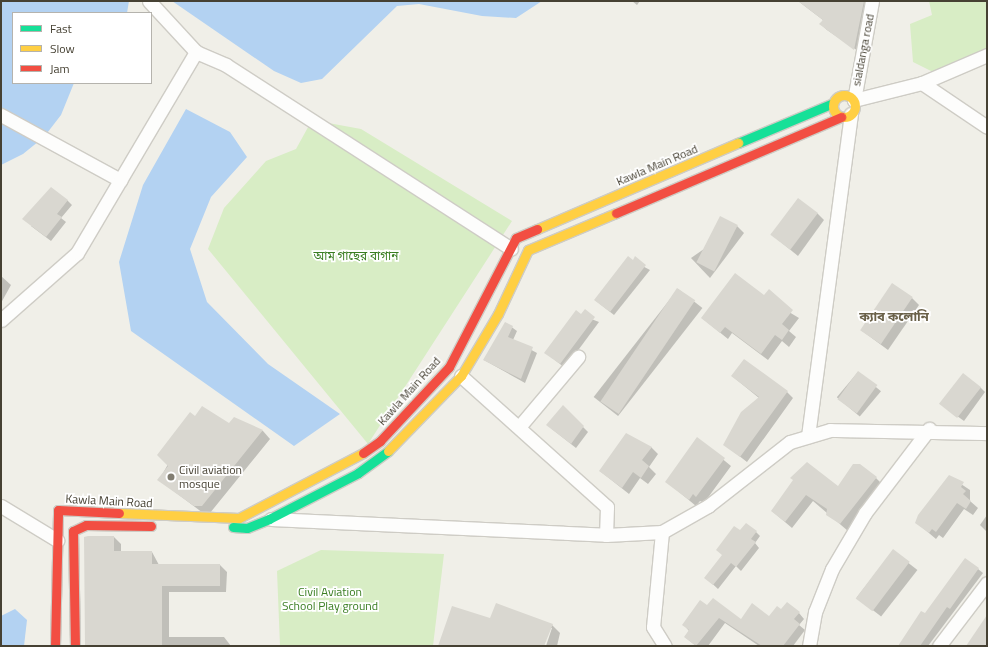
<!DOCTYPE html>
<meta charset="utf-8">
<style>
body{margin:0}
#map{position:relative;width:988px;height:647px;overflow:hidden;background:#f0efe8;font-family:"Titillium Web","Noto Sans Bengali",sans-serif}
div>[style]{position:absolute}
[style*='--x']{left:calc(var(--x)*1px);top:calc(var(--y)*1px);width:calc(var(--w)*1px);rotate:calc(var(--a)*1deg)}
.green>*{inset:0;background:#d8edc5}
.water>*{inset:0;background:#b3d2f2}
.shadow>*{inset:0;background:#0003;transform-origin:0 0}
.building>*{inset:0;background:#d9d7d0;transform-origin:0 0}
.roads{filter:drop-shadow(1px 0 #ceccc5) drop-shadow(-1px 0 #ceccc5) drop-shadow(0 1px #ceccc5) drop-shadow(0 -1px #ceccc5)}
.street>*{height:13px;margin:-6.5px;padding:0 6.5px;transform-origin:6.5px;border-radius:6.5px;background:#fdfdfc}
.fast>*{height:9px;margin:-4.5px;padding:0 4.5px;transform-origin:4.5px;border-radius:4.5px;background:#16e098}
.slow>*{height:9px;margin:-4.5px;padding:0 4.5px;transform-origin:4.5px;border-radius:4.5px;background:#ffcf43}
.slow>.ring{margin:-4.5px;padding:0;box-sizing:content-box;background:none;border:9px solid #ffcf43;border-radius:50%}
.jam>*{height:9px;margin:-4.5px;padding:0 4.5px;transform-origin:4.5px;border-radius:4.5px;background:#f24e42}
.dots>*{width:11px;height:11px;translate:-50% -50%;box-sizing:border-box;border:2px solid #fff;border-radius:50%}
span{translate:-50% -50%;white-space:nowrap;text-align:center;line-height:1.15;-webkit-text-stroke:3.5px #fff;paint-order:stroke}
.street-label{font-size:12px;color:#464133}
.park-label{font-size:12px;color:#397d21}
.poi-label{font-size:12px;color:#464133}
.left{translate:0 -50%;text-align:left}
.neighbourhood-label{font-size:13px;color:#6a6149;font-weight:700}
.frame{position:absolute;inset:0;border:2px solid #464133;pointer-events:none}
.legend{position:absolute;left:12px;top:12px;width:140px;height:72px;box-sizing:border-box;background:#fff;border:1px solid #b5b3ad;margin:0;padding:5px 7px;list-style:none;font-size:12px;color:#464133}
.legend li{display:flex;align-items:center;gap:8px;height:20px}
.legend b{width:20px;border:1px solid #b5b3ad}
</style>
<div id="map">
<div class="green">
<i style="clip-path:polygon(929px 1px,987px 1px,987px 50px,933px 72px,913px 62px,910px 24px,932px 15px)"></i>
<i style="clip-path:polygon(312px 120px,361px 129px,512px 221px,368px 444px,208px 249px,224px 208px,266px 161px,296px 149px)"></i>
<i style="clip-path:polygon(321px 550px,444px 554px,433px 646px,280px 646px,277px 571px)"></i>
</div>
<div class="water">
<i style="clip-path:polygon(1px 1px,129px 1px,127px 13px,13px 13px,13px 83px,74px 83px,61px 115px,44px 137px,23px 154px,1px 165px)"></i>
<i style="clip-path:polygon(172px 1px,542px 1px,516px 18px,482px 16px,419px 4px,397px 6px,322px 79px,301px 83px,274px 71px)"></i>
<i style="clip-path:polygon(186px 109px,230px 132px,247px 157px,211px 197px,190px 249px,207px 302px,268px 364px,340px 414px,294px 446px,131px 331px,119px 262px,143px 185px)"></i>
<i style="clip-path:polygon(15px 609px,27px 620px,24px 646px,1px 646px,1px 616px)"></i>
</div>
<div class="shadow">
<i style="clip-path:polygon(632px 1px,640px 1px,637px 5px)"></i>
<i style="clip-path:polygon(798px 1px,867px 1px,861px 53px,827px 30px,821px 24px,823px 20px)"></i>
<i style="clip-path:polygon(67px 200px,72px 205px,61px 218px,66px 222px,51px 241px,31px 226px)"></i>
<i style="clip-path:polygon(817px 213px,824px 220px,798px 256px,771px 234px)"></i>
<i style="clip-path:polygon(737px 226px,744px 233px,710px 278px,691px 258px)"></i>
<i style="clip-path:polygon(633px 261px,650px 270px,614px 315px,595px 300px)"></i>
<i style="clip-path:polygon(1px 276px,11px 285px,1px 303px)"></i>
<i style="left:678px;top:289px;width:31px;height:137px;rotate:38deg"></i>
<i style="clip-path:polygon(764px 297px,799px 318px,789px 331px,796px 337px,789px 347px,782px 341px,768px 360px,732px 333px,728px 339px,702px 318px)"></i>
<i style="clip-path:polygon(912px 298px,919px 305px,888px 350px,861px 330px)"></i>
<i style="clip-path:polygon(581px 315px,599px 322px,565px 368px,546px 353px)"></i>
<i style="clip-path:polygon(506px 323px,517px 331px,513px 340px,537px 353px,525px 383px,484px 360px)"></i>
<i style="left:858px;top:372px;width:30px;height:33px;rotate:40deg"></i>
<i style="clip-path:polygon(732px 376px,787px 392px,793px 398px,747px 462px,725px 445px,759px 398px)"></i>
<i style="clip-path:polygon(980px 387px,985px 392px,964px 421px,946px 408px)"></i>
<i style="clip-path:polygon(563px 407px,588px 432px,576px 448px,552px 429px)"></i>
<i style="clip-path:polygon(195px 417px,230px 425px,234px 419px,263px 431px,270px 439px,210px 513px,203px 513px,159px 480px)"></i>
<i style="clip-path:polygon(697px 438px,731px 466px,704px 503px,700px 501px,696px 506px,667px 482px)"></i>
<i style="clip-path:polygon(651px 447px,658px 454px,649px 467px,656px 474px,648px 484px,640px 478px,629px 494px,600px 471px)"></i>
<i style="clip-path:polygon(949px 476px,970px 490px,970px 501px,978px 508px,973px 515px,964px 509px,943px 538px,939px 535px,936px 539px,917px 523px)"></i>
<i style="clip-path:polygon(876px 478px,883px 485px,848px 531px,813px 501px,792px 528px,772px 511px,794px 481px,838px 488px)"></i>
<i style="clip-path:polygon(987px 515px,987px 532px,980px 525px)"></i>
<i style="clip-path:polygon(740px 532px,756px 532px,760px 536px,755px 543px,759px 548px,741px 571px,736px 566px,718px 589px,706px 578px)"></i>
<i style="clip-path:polygon(114px 537px,121px 544px,121px 552px,152px 552px,159px 565px,220px 565px,227px 572px,226px 592px,169px 592px,169px 637px,224px 637px,231px 646px,85px 646px,85px 538px)"></i>
<i style="left:893px;top:551px;width:31px;height:59px;rotate:38deg"></i>
<i style="clip-path:polygon(978px 569px,983px 573px,928px 646px,898px 646px,925px 615px)"></i>
<i style="clip-path:polygon(707px 607px,741px 620px,769px 617px,781px 611px,799px 613px,804px 619px,799px 625px,805px 630px,793px 646px,759px 646px,725px 623px,708px 646px,696px 646px,685px 637px,689px 631px,684px 625px)"></i>
<i style="clip-path:polygon(evenodd,490px 620px,552px 625px,560px 633px,557px 646px,439px 646px,490px 620px,550px 628px,552px 628px,546px 646px,544px 645px,550px 628px)"></i>
</div>
<div class="building">
<i style="clip-path:polygon(798px 1px,864px 1px,854px 50px,819px 24px,823px 20px)"></i>
<i style="clip-path:polygon(51px 187px,68px 200px,57px 214px,62px 217px,46px 237px,22px 219px)"></i>
<i style="left:798px;top:198px;width:25px;height:46px;rotate:37deg"></i>
<i style="left:720px;top:216px;width:20px;height:52px;rotate:27deg"></i>
<i style="clip-path:polygon(628px 256px,633px 260px,635px 256px,646px 265px,610px 312px,594px 300px)"></i>
<i style="clip-path:polygon(735px 273px,764px 295px,769px 289px,793px 310px,782px 324px,789px 330px,782px 340px,775px 335px,761px 354px,725px 327px,720px 333px,701px 318px)"></i>
<i style="left:892px;top:283px;width:25px;height:57px;rotate:34deg"></i>
<i style="left:677px;top:288px;width:22px;height:137px;rotate:34deg"></i>
<i style="clip-path:polygon(585px 309px,595px 317px,560px 364px,544px 353px,576px 310px,581px 314px)"></i>
<i style="clip-path:polygon(505px 322px,513px 326px,508px 337px,533px 347px,521px 379px,483px 360px)"></i>
<i style="clip-path:polygon(744px 359px,788px 391px,740px 457px,723px 445px,741px 412px,759px 397px,731px 376px)"></i>
<i style="left:858px;top:371px;width:24px;height:35px;rotate:36deg"></i>
<i style="left:963px;top:373px;width:23px;height:39px;rotate:38deg"></i>
<i style="clip-path:polygon(563px 405px,584px 426px,571px 444px,546px 425px)"></i>
<i style="clip-path:polygon(202px 406px,229px 423px,234px 417px,263px 430px,202px 506px,194px 506px,157px 480px,168px 466px,157px 455px,190px 412px,195px 416px)"></i>
<i style="clip-path:polygon(626px 433px,652px 447px,642px 460px,649px 466px,641px 478px,633px 472px,622px 488px,599px 471px)"></i>
<i style="clip-path:polygon(697px 437px,725px 458px,696px 497px,693px 494px,689px 500px,665px 482px)"></i>
<i style="clip-path:polygon(807px 462px,838px 486px,853px 464px,860px 464px,877px 477px,840px 524px,826px 515px,827px 509px,806px 495px,785px 522px,771px 511px,793px 480px,790px 478px)"></i>
<i style="clip-path:polygon(949px 475px,964px 482px,961px 487px,966px 491px,963px 494px,971px 501px,966px 509px,957px 503px,936px 532px,932px 529px,929px 533px,915px 523px,918px 515px)"></i>
<i style="clip-path:polygon(746px 523px,757px 531px,751px 539px,756px 542px,736px 567px,731px 563px,713px 585px,704px 578px,722px 555px,716px 550px,734px 526px,740px 530px)"></i>
<i style="clip-path:polygon(88px 536px,114px 536px,114px 551px,152px 551px,152px 564px,220px 564px,220px 586px,162px 586px,162px 646px,85px 646px,84px 537px)"></i>
<i style="left:893px;top:549px;width:21px;height:62px;rotate:37deg"></i>
<i style="clip-path:polygon(965px 558px,979px 568px,950px 609px,947px 607px,920px 646px,898px 646px,921px 611px,925px 613px)"></i>
<i style="clip-path:polygon(713px 598px,741px 619px,752px 603px,769px 616px,777px 606px,781px 609px,787px 602px,800px 612px,794px 619px,800px 624px,783px 646px,762px 646px,719px 618px,696px 646px,684px 637px,689px 630px,682px 625px,700px 600px,707px 605px)"></i>
<i style="clip-path:polygon(496px 603px,553px 624px,544px 646px,438px 646px,452px 606px,490px 618px)"></i>
<i style="clip-path:polygon(987px 615px,987px 646px,966px 646px)"></i>
</div>
<div class="roads">
<div class="street">
<i style="--x:149;--y:1;--w:69;--a:47.3"></i>
<i style="--x:196;--y:52;--w:33;--a:23"></i>
<i style="--x:226;--y:65;--w:339;--a:32.8"></i>
<i style="--x:872;--y:1;--w:101;--a:100.3"></i>
<i style="--x:854;--y:100;--w:70;--a:-14"></i>
<i style="--x:922;--y:83;--w:78;--a:34.1"></i>
<i style="--x:922;--y:83;--w:71;--a:-23.3"></i>
<i style="--x:1;--y:115;--w:136;--a:28.6"></i>
<i style="--x:1;--y:320;--w:101;--a:-41.4"></i>
<i style="--x:77;--y:253;--w:234;--a:-59.4"></i>
<i style="--x:461;--y:376;--w:196;--a:41.9"></i>
<i style="--x:607;--y:507;--w:28;--a:92"></i>
<i style="--x:519;--y:427;--w:92;--a:-49.9"></i>
<i style="--x:808;--y:436;--w:325;--a:-82.4"></i>
<i style="--x:1;--y:506;--w:66;--a:31.3"></i>
<i style="--x:271;--y:519;--w:335;--a:2.7"></i>
<i style="--x:606;--y:535;--w:56;--a:-3.1"></i>
<i style="--x:662;--y:532;--w:53;--a:-29.5"></i>
<i style="--x:708;--y:506;--w:104;--a:-38"></i>
<i style="--x:790;--y:442;--w:42;--a:-16.7"></i>
<i style="--x:830;--y:430;--w:157;--a:1.1"></i>
<i style="--x:662;--y:532;--w:95;--a:95.4"></i>
<i style="--x:653;--y:627;--w:22;--a:58"></i>
<i style="--x:809;--y:646;--w:35;--a:-80"></i>
<i style="--x:815;--y:612;--w:46;--a:-68.4"></i>
<i style="--x:832;--y:569;--w:65;--a:-59.5"></i>
<i style="--x:865;--y:513;--w:106;--a:-52.7"></i>
<i style="--x:939;--y:646;--w:79;--a:-52.7"></i>
</div>
<div class="fast">
<i style="--x:738;--y:143;--w:103;--a:-22.8"></i>
<i style="--x:233;--y:527;--w:14;--a:4"></i>
<i style="--x:247;--y:528;--w:24;--a:-22"></i>
<i style="--x:269;--y:519;--w:100;--a:-27.3"></i>
<i style="--x:358;--y:473;--w:37;--a:-36"></i>
</div>
<div class="slow">
<i class="ring" style="left:833px;top:95px;width:13px;height:13px"></i>
<i style="--x:537;--y:229;--w:219;--a:-23.2"></i>
<i style="--x:388;--y:451;--w:105;--a:-45.8"></i>
<i style="--x:461;--y:376;--w:72;--a:-59.2"></i>
<i style="--x:498;--y:314;--w:71;--a:-64.9"></i>
<i style="--x:528;--y:250;--w:95;--a:-22.8"></i>
<i style="--x:119;--y:513;--w:120;--a:2.4"></i>
<i style="--x:239;--y:518;--w:140;--a:-27.7"></i>
</div>
<div class="jam">
<i style="--x:616;--y:213;--w:245;--a:-23.1"></i>
<i style="--x:363;--y:453;--w:21;--a:-35"></i>
<i style="--x:380;--y:441;--w:101;--a:-47"></i>
<i style="--x:449;--y:367;--w:145;--a:-62.6"></i>
<i style="--x:516;--y:238;--w:23;--a:-23"></i>
<i style="--x:55;--y:646;--w:136;--a:-88.7"></i>
<i style="--x:58;--y:510;--w:61;--a:2.8"></i>
<i style="--x:75;--y:646;--w:115;--a:-91"></i>
<i style="--x:73;--y:531;--w:14;--a:-25"></i>
<i style="--x:86;--y:525;--w:65;--a:0.9"></i>
</div>
</div>
<div class="dots">
<i style="left:171px;top:477px;background:#827e72"></i>
</div>
<div class="street-label">
<span style="left:863px;top:50px;rotate:-79deg">sialdanga road</span>
<span style="left:657px;top:165px;rotate:-23deg">Kawla Main Road</span>
<span style="left:409px;top:391px;rotate:-48deg">Kawla Main Road</span>
<span style="left:109px;top:501px;rotate:3deg">Kawla Main Road</span>
</div>
<div class="park-label">
<span style="left:356px;top:256px">আম গাছের বাগান</span>
<span style="left:330px;top:599px">Civil Aviation<br>School Play ground</span>
</div>
<div class="poi-label">
<span class="left" style="left:179px;top:477px">Civil aviation<br>mosque</span>
</div>
<div class="neighbourhood-label">
<span style="left:894px;top:316px">ক্যাব কলোনি</span>
</div>
<div class="frame"></div>
<ul class="legend">
<li><b style="height:5px;background:#16e098"></b>Fast</li>
<li><b style="height:5px;background:#ffcf43"></b>Slow</li>
<li><b style="height:5px;background:#f24e42"></b>Jam</li>
</ul>
</div>
